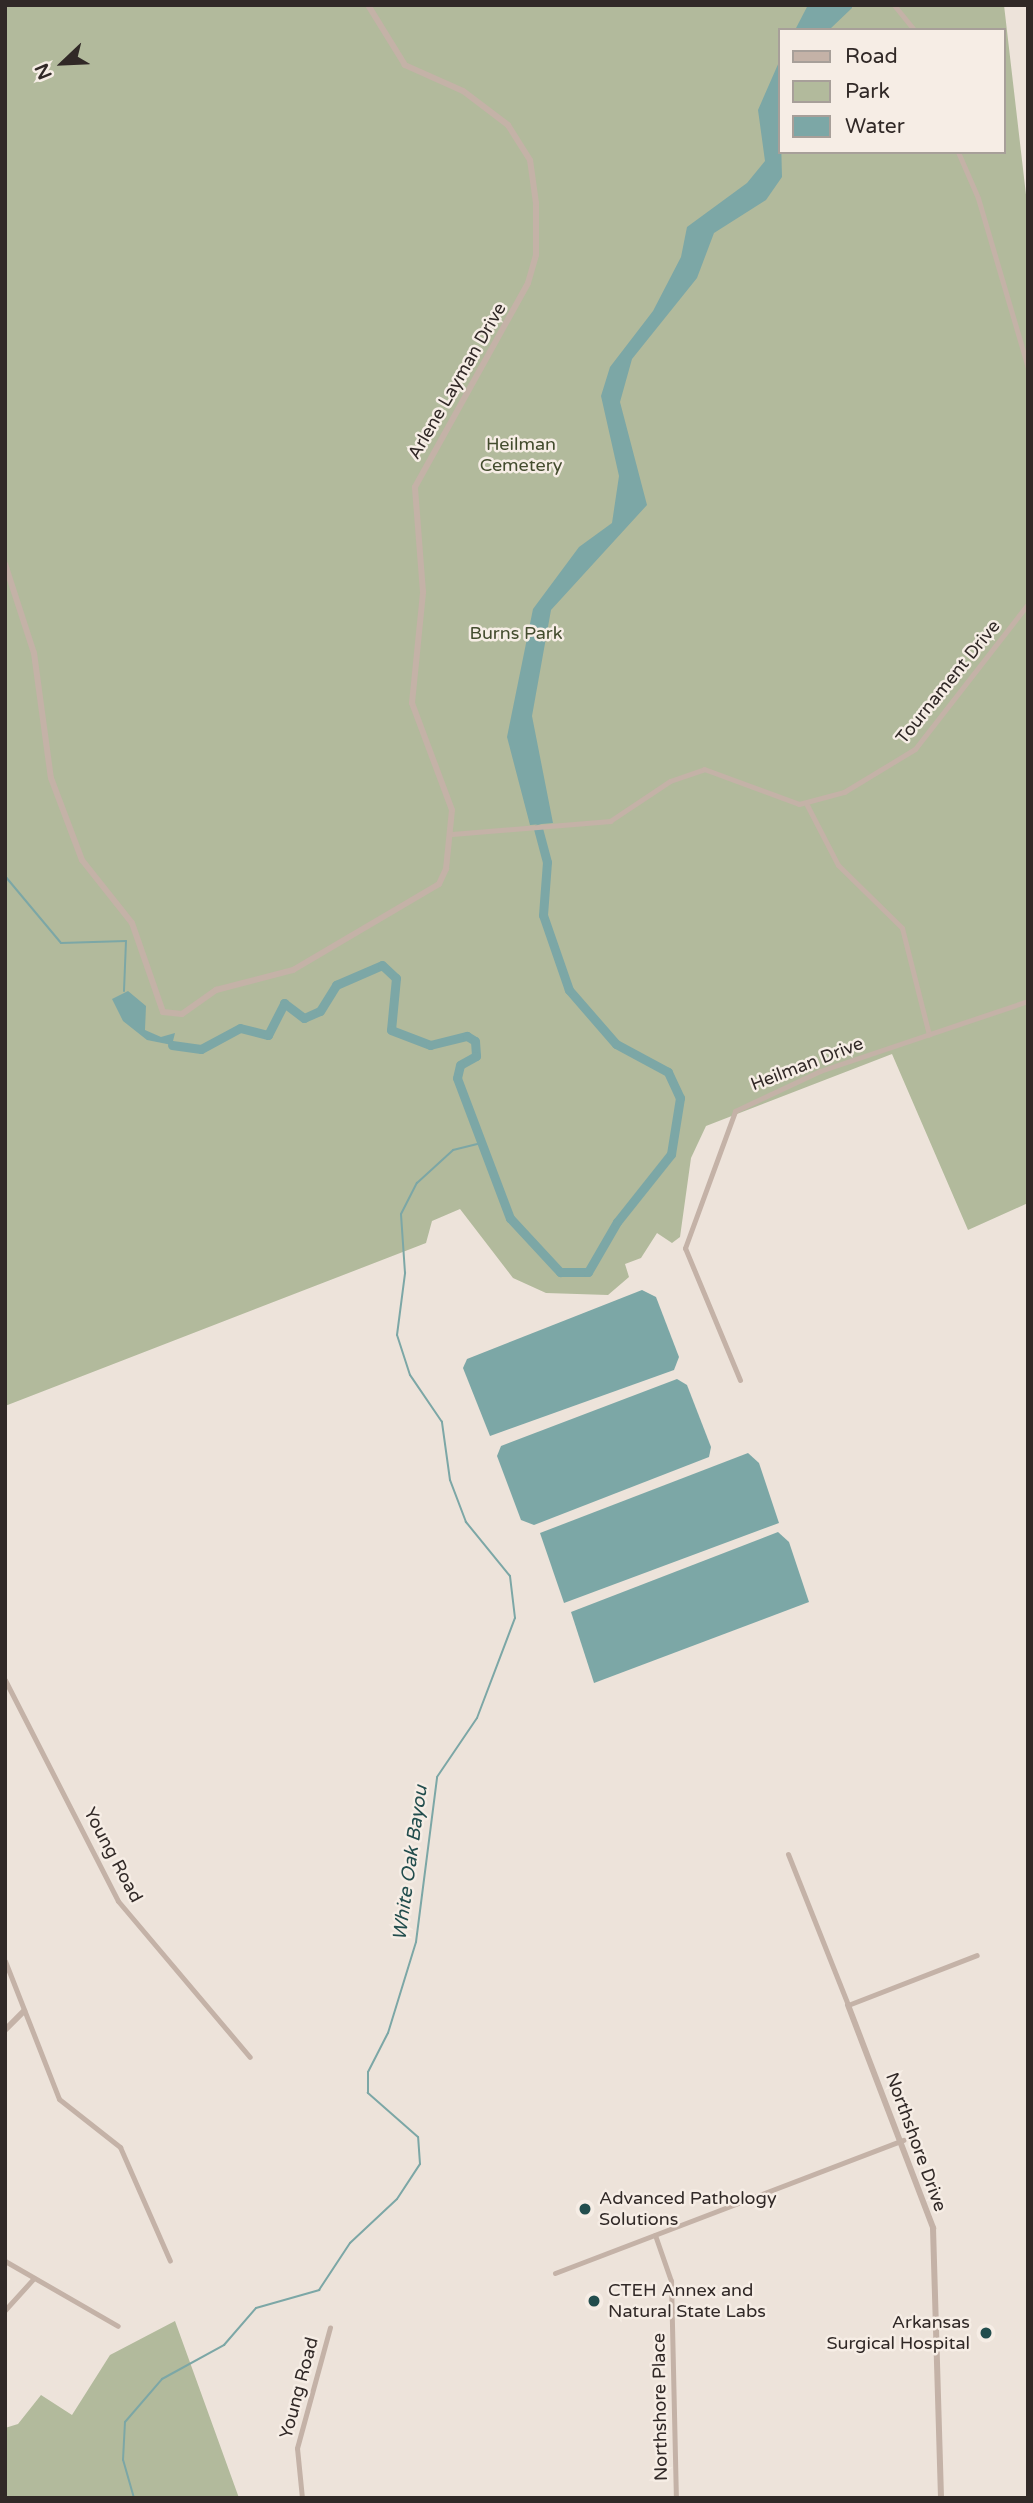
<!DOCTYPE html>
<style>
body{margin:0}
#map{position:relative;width:1033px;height:2503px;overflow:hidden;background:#ede3da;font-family:"Varela Round",sans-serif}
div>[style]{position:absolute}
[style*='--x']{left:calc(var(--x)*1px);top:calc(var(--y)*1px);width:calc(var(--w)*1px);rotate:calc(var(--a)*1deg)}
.green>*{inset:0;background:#b2ba9c}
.water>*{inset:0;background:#7ca7a6}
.stream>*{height:2px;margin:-1px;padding:0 1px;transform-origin:1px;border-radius:1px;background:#7ca7a6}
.river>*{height:9px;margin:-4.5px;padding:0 4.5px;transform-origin:4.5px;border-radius:4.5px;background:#7ca7a6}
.minor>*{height:5px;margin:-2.5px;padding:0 2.5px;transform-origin:2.5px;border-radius:2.5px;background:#c4b2a7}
.tertiary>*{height:6px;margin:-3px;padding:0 3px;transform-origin:3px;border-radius:3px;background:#c4b2a7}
.dots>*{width:19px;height:19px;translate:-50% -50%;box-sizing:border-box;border:4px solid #f6ede5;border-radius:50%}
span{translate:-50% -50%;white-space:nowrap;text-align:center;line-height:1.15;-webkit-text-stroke:5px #f6ede5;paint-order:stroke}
.street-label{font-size:18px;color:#312927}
.park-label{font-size:18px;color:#434c2e}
.poi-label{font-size:18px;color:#312927}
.left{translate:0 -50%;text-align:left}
.right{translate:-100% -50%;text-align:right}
.water-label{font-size:19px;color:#224d4d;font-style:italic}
.frame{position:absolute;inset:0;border:7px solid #312927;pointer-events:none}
.legend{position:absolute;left:778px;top:28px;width:228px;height:126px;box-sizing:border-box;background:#f6ede5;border:2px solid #a79f99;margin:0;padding:9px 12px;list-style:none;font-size:21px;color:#312927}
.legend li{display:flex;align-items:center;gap:14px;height:35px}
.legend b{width:35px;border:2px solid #a79f99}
.north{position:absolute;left:28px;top:28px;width:70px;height:70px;-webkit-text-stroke:5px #f6ede5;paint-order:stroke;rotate:247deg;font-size:19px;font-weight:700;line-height:28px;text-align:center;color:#312927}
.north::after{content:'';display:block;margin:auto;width:24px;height:32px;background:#312927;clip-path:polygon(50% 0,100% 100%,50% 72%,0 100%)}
</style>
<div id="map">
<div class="green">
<i style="clip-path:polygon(evenodd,5px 5px,1004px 5px,1028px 212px,1028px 1203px,968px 1230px,892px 1054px,706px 1126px,691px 1158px,680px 1237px,672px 1243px,657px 1233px,641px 1258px,625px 1264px,629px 1277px,608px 1295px,546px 1293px,513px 1278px,460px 1209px,432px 1221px,426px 1243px,5px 1406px,5px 5px,779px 30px,1003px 30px,1003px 152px,779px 152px,779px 30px)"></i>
<i style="clip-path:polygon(175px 2321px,239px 2498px,5px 2498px,5px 2428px,18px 2424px,41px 2395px,72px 2415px,110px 2355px)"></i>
</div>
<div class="water">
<i style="clip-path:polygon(808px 5px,852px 5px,852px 8px,829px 30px,795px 30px)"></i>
<i style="clip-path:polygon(779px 62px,782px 177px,766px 200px,714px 233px,697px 278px,632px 359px,620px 402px,647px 505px,551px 610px,532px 716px,553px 823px,530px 825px,507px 737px,533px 609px,579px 547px,612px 523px,619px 476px,601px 396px,610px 367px,653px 311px,681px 257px,687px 227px,747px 183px,765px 161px,758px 110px)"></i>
<i style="clip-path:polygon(128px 991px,146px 1006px,145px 1030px,161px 1037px,175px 1033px,172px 1045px,147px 1040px,123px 1021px,112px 999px)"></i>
<i style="clip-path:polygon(642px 1290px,656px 1297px,679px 1357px,674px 1370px,490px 1436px,463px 1368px,467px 1359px)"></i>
<i style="clip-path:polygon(677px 1379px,687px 1385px,711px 1447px,709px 1457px,534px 1525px,521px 1520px,497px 1456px,501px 1446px)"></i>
<i style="clip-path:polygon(748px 1453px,759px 1463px,779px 1523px,564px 1603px,540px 1533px)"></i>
<i style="clip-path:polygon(778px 1532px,789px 1542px,809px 1602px,594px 1683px,571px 1612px)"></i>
</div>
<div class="stream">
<i style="--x:5;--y:876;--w:87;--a:50.1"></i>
<i style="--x:61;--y:943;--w:65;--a:-1.8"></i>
<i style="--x:126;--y:941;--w:50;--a:92.3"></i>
<i style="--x:134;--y:2498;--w:40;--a:-106"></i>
<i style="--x:123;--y:2460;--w:38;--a:-87"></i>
<i style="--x:125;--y:2422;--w:57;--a:-49.3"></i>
<i style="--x:162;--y:2379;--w:71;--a:-28.7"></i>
<i style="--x:224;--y:2345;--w:49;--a:-49.1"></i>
<i style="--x:256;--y:2308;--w:66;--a:-15.9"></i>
<i style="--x:319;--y:2290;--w:56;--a:-56.6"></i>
<i style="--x:350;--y:2243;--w:64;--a:-43.1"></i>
<i style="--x:397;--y:2199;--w:42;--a:-56.7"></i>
<i style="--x:420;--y:2164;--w:27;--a:-94"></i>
<i style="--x:418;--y:2137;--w:67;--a:-138.7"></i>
<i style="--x:368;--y:2093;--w:21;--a:-90"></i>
<i style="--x:368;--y:2072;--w:44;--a:-62.9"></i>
<i style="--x:388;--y:2033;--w:95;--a:-72.9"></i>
<i style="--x:416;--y:1942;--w:166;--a:-82.7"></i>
<i style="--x:437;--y:1777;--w:71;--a:-55.9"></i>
<i style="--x:477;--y:1718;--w:107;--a:-69.2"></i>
<i style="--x:515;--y:1618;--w:42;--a:-96.8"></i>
<i style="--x:510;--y:1576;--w:70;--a:-129.2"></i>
<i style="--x:466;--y:1522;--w:45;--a:-110.9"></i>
<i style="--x:450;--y:1480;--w:59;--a:-97.9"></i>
<i style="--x:442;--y:1422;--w:57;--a:-124.2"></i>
<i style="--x:410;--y:1375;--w:42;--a:-108"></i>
<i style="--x:397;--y:1335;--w:63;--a:-82.6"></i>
<i style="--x:405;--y:1273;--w:59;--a:-93.9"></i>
<i style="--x:401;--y:1214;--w:35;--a:-63"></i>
<i style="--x:417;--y:1183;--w:49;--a:-42.5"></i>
<i style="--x:453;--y:1150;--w:25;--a:-14"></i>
</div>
<div class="river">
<i style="--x:172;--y:1045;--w:29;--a:8"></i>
<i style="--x:201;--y:1049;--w:44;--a:-28.3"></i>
<i style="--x:240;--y:1028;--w:29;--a:14"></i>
<i style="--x:268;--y:1035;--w:36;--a:-63"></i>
<i style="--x:284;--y:1003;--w:25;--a:37"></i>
<i style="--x:304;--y:1018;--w:17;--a:-24"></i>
<i style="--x:320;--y:1011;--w:31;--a:-58"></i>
<i style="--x:336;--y:985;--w:50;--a:-23.5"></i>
<i style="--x:382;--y:965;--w:19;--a:43"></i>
<i style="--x:396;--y:978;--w:52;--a:95.5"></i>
<i style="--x:391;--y:1030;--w:42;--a:21"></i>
<i style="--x:430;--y:1045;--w:38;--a:-14"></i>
<i style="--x:467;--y:1036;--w:9;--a:32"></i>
<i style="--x:475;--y:1041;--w:15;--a:86"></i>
<i style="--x:476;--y:1056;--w:18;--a:151"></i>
<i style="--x:460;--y:1065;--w:13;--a:103"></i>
<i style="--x:457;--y:1078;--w:150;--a:69.3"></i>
<i style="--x:510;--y:1218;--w:74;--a:47.2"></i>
<i style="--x:560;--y:1272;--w:28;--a:0"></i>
<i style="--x:588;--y:1272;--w:58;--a:-59.9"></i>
<i style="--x:617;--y:1222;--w:87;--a:-51.5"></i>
<i style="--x:671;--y:1154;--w:57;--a:-80.9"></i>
<i style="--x:680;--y:1098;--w:29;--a:-115"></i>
<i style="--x:668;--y:1072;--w:59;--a:-151.7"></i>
<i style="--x:616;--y:1044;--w:72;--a:-131"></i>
<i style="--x:569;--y:990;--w:79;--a:-109.1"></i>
<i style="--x:543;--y:915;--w:53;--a:-85.7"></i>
<i style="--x:547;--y:862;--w:35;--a:-105"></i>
</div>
<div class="minor">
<i style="--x:894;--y:5;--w:32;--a:51"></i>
<i style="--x:958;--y:152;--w:50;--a:66.5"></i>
<i style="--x:978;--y:198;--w:177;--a:73.6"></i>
<i style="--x:807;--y:805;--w:68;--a:62.7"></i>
<i style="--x:838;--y:865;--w:90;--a:44.5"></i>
<i style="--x:902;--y:928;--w:110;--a:75.8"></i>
<i style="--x:452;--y:834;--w:159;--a:-4.7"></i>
<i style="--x:610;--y:821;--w:72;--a:-33.7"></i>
<i style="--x:670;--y:781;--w:36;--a:-19"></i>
<i style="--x:704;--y:769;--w:101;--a:20.2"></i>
<i style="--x:799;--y:804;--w:47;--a:-14.9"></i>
<i style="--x:844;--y:792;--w:83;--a:-31.2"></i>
<i style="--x:915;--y:749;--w:184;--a:-52.1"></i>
<i style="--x:740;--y:1380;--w:143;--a:-112.6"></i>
<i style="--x:685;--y:1248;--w:146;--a:-69.9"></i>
<i style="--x:735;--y:1111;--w:94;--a:-25.2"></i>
<i style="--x:820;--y:1071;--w:219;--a:-18.6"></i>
<i style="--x:5;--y:1680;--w:248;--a:62.9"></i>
<i style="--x:118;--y:1901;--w:204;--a:49.8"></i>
<i style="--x:788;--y:1854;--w:162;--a:68.3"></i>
<i style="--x:848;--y:2005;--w:138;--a:-21.2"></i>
<i style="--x:5;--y:1961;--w:148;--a:68.6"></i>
<i style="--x:59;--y:2099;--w:78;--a:38.2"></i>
<i style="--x:120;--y:2147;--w:124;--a:66.3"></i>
<i style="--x:655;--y:2235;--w:49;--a:70.8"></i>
<i style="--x:671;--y:2281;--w:217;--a:88.7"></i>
<i style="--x:5;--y:2261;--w:130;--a:29.9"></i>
<i style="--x:555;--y:2273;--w:373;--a:-20.9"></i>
<i style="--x:5;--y:2310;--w:43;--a:-47.8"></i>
<i style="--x:302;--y:2498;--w:50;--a:-95.7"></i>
<i style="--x:297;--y:2448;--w:125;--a:-74.7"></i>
</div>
<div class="tertiary">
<i style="--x:5;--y:564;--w:94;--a:72"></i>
<i style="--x:34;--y:653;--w:126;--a:82.3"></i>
<i style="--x:51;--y:778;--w:88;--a:69.3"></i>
<i style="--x:82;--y:860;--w:80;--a:51.6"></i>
<i style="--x:132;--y:923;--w:94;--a:70.8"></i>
<i style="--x:163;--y:1012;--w:19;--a:6"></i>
<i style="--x:182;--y:1014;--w:42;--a:-35.2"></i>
<i style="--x:216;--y:990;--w:80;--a:-14.6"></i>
<i style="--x:293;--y:970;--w:169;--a:-30.5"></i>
<i style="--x:439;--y:884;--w:17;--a:-65"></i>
<i style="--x:446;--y:869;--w:59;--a:-84.2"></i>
<i style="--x:452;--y:810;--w:114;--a:-110.5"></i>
<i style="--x:412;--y:703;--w:112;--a:-84.3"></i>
<i style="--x:423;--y:592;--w:105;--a:-94.4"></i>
<i style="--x:415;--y:487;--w:233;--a:-61"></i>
<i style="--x:528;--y:283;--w:29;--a:-74"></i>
<i style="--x:536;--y:255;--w:52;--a:-90"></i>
<i style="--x:536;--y:203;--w:43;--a:-97.9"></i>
<i style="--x:530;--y:160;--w:41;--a:-122.2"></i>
<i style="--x:508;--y:125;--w:56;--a:-142.9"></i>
<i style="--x:463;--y:91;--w:64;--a:-155.9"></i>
<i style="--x:405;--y:65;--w:70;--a:-121.7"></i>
<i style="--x:848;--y:2005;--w:239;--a:69.1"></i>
<i style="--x:933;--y:2228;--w:270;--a:88.3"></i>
<i style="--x:5;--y:2030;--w:27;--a:-45"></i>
</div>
<div class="dots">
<i style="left:585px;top:2209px;background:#224d4d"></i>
<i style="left:594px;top:2301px;background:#224d4d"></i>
<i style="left:986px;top:2333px;background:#224d4d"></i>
</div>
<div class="street-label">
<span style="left:457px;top:381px;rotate:-60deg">Arlene Layman Drive</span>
<span style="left:948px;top:682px;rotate:-51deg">Tournament Drive</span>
<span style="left:807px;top:1064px;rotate:-21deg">Heilman Drive</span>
<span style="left:113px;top:1855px;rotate:62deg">Young Road</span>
<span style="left:916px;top:2142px;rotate:70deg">Northshore Drive</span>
<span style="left:299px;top:2388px;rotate:-75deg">Young Road</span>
<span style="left:660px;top:2407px;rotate:-91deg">Northshore Place</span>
</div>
<div class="park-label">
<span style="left:521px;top:455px">Heilman<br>Cemetery</span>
<span style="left:516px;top:633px">Burns Park</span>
</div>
<div class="poi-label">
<span class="left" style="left:599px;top:2209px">Advanced Pathology<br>Solutions</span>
<span class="left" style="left:608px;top:2301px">CTEH Annex and<br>Natural State Labs</span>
<span class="right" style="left:970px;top:2333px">Arkansas<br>Surgical Hospital</span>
</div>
<div class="water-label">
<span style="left:411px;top:1863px;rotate:-82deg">White Oak Bayou</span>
</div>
<div class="frame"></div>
<ul class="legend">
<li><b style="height:9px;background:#c4b2a7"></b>Road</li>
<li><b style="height:19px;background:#b2ba9c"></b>Park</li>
<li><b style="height:19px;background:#7ca7a6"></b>Water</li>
</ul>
<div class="north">N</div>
</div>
